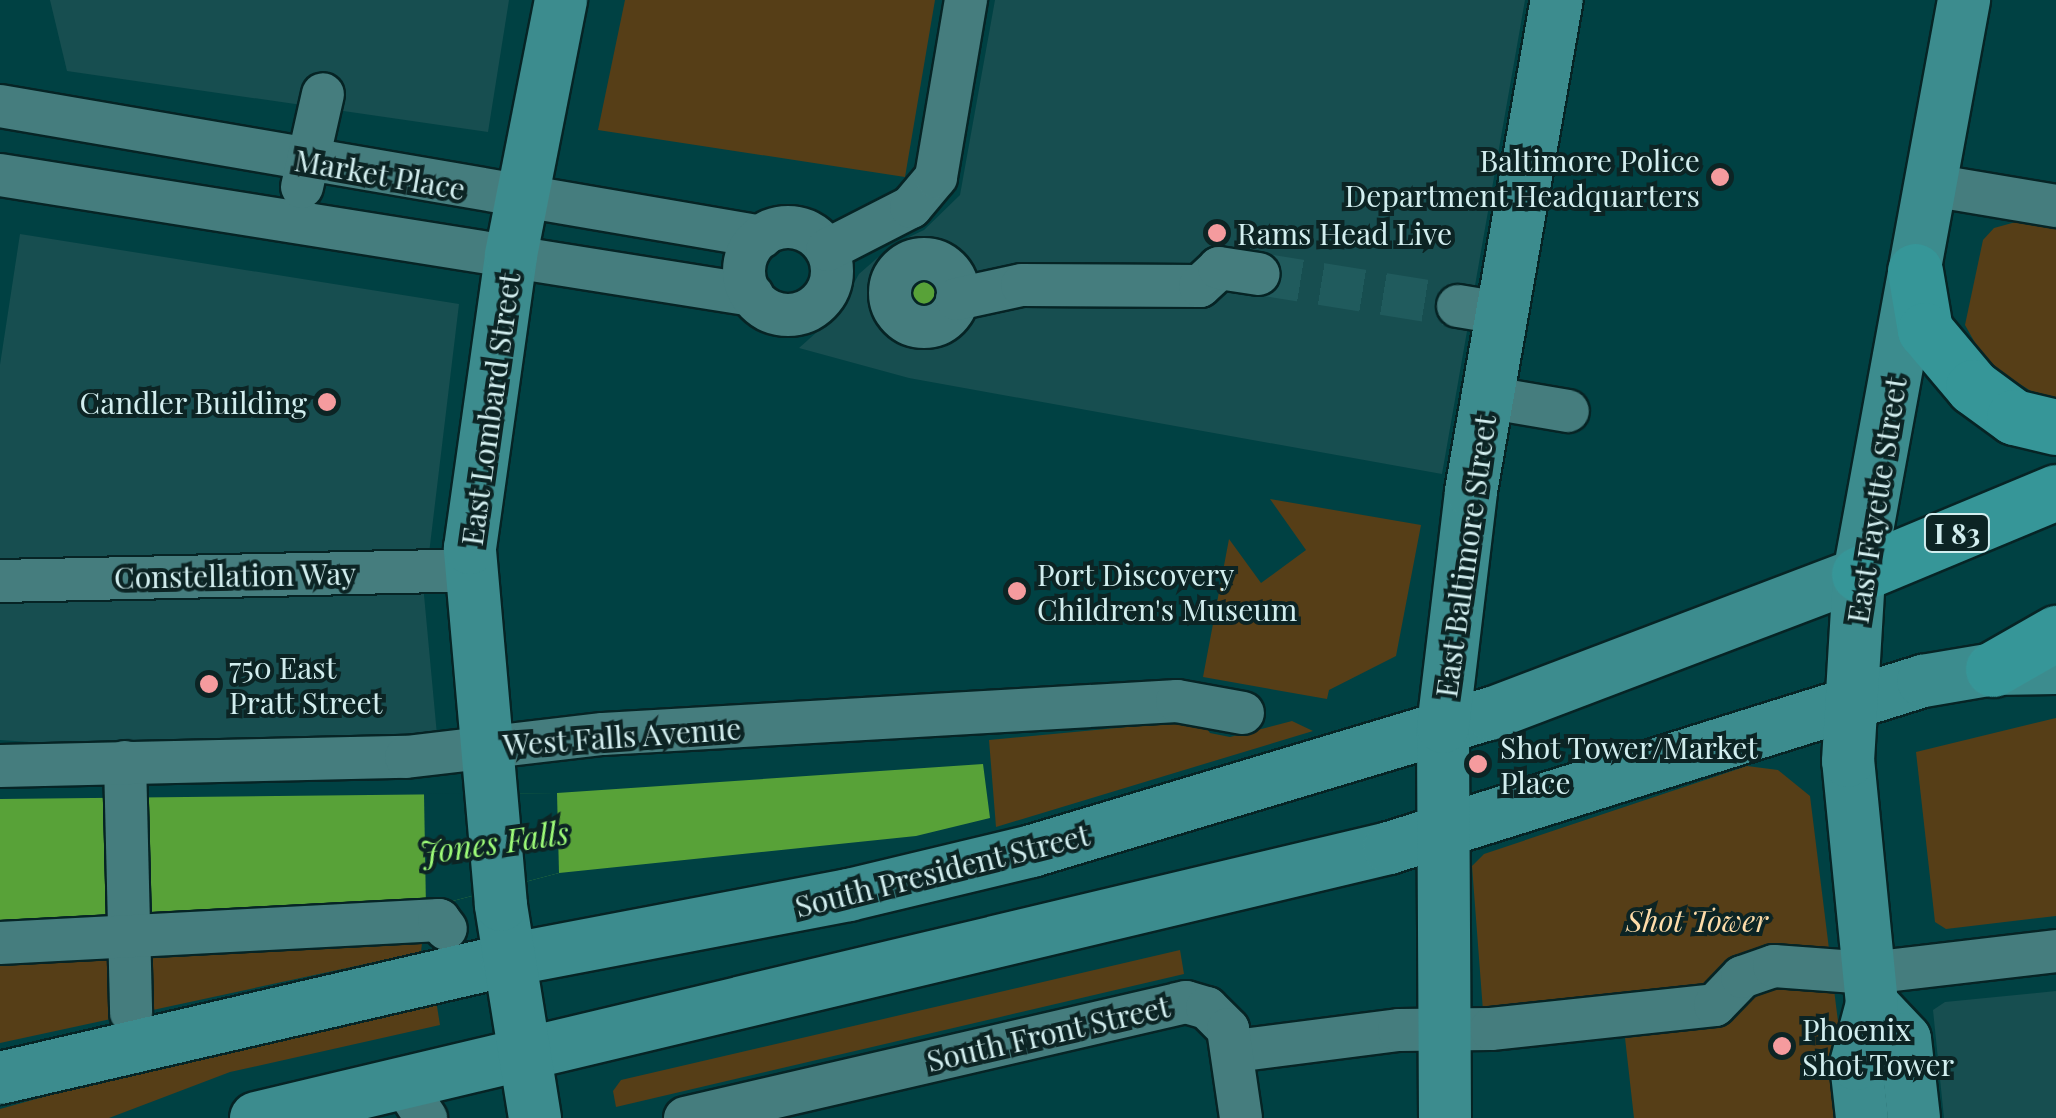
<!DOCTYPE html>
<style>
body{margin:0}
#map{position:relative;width:2056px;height:1118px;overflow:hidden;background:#004143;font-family:"Playfair Display",serif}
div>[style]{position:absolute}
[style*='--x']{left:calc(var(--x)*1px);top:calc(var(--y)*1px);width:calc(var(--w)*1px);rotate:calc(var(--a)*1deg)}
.built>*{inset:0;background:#174e50}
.green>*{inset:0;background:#563e17}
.water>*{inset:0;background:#58a238}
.round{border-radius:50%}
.pier>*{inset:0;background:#004143}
.minor-tunnel>*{height:42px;margin-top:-21px;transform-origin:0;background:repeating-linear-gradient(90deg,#205b5d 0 42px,transparent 0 63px)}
.roads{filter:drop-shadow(2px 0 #062425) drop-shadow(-2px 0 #062425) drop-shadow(0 2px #062425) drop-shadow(0 -2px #062425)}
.minor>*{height:42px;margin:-21px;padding:0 21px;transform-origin:21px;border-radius:21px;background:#457d7e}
.minor>.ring{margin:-21px;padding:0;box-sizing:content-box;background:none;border:42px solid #457d7e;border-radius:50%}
.major>*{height:52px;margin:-26px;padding:0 26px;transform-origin:26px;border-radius:26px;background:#3c8c8e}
.highway>*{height:55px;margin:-27.5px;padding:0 27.5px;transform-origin:27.5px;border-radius:27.5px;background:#369698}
.dots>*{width:28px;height:28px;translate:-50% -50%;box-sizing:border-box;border:5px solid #0c2424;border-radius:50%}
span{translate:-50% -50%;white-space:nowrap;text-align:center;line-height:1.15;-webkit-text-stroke:8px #0c2424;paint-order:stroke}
.shield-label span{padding:2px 8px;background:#0c2424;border:2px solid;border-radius:8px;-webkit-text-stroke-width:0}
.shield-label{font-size:28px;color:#d2eeef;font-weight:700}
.poi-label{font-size:30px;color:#d2eeef}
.right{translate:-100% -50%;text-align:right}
.left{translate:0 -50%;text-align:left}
.street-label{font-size:30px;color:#d2eeef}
.park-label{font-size:30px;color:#fedca9;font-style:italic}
.water-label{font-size:32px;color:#9dfb78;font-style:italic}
</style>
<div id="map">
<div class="built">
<i style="clip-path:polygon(50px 0,509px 0,488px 132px,67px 71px)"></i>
<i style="clip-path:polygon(995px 0,1525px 0,1442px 474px,909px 378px,799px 348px,836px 315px,859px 274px,892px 245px,924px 230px,960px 195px)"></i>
<i style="clip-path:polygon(20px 234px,459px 304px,424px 595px,437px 735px,104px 747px,0 740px,0 365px)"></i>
<i style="clip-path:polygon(2056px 991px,2056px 1118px,1944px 1118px,1933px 1010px,1945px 1002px)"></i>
</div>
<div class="green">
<i style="clip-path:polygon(625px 0,935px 0,905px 177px,598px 130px)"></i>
<i style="clip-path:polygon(2023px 220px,2056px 226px,2056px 398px,2031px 391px,1987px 364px,1965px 325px,1983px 240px,1994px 228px)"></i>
<i style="clip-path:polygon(1270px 499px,1421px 525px,1396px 656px,1329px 690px,1327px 699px,1203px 677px,1229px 539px,1261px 583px,1306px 550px)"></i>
<i style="clip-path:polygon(2056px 718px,2056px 916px,1946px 929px,1935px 922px,1916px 752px)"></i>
<i style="clip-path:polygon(1201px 720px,1210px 733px,1230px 737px,1292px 721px,1313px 731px,996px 827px,989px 740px)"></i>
<i style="clip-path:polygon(1747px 766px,1778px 770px,1810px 796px,1850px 1118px,1634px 1118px,1624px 1029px,1483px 1011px,1472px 866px,1484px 854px)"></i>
<i style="clip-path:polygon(426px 908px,421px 952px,0 1043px,0 922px)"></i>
<i style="clip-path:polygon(1180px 950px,1184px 974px,616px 1107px,613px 1091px,621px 1080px)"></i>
<i style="clip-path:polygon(436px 1000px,440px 1025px,230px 1072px,109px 1118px,0 1118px,0 1109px,126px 1074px)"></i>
</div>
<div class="water">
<i class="round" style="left:906px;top:273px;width:38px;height:38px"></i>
<i style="clip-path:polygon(983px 764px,990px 818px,916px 836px,559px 873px,426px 908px,0 923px,0 799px,557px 793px)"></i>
</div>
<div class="pier">
<i style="clip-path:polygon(557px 793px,559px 873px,426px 908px,424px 794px)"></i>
</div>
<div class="minor-tunnel">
<i style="--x:1259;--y:274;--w:202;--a:9.1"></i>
</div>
<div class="roads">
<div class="minor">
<i style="--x:0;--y:106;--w:773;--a:9.75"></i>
<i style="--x:0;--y:175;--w:762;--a:9.07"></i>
<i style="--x:1931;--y:185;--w:127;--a:9.5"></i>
<i style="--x:302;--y:187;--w:95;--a:-77.3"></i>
<i class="ring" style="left:744px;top:227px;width:46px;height:46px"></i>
<i style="--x:827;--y:250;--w:94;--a:-27.1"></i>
<i style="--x:911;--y:207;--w:39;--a:-50"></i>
<i style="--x:936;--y:177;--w:180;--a:-80.4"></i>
<i class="ring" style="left:890px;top:259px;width:26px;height:26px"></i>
<i style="--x:957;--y:299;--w:66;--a:-12.2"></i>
<i style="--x:1022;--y:285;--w:178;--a:0.3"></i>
<i style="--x:1200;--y:286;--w:26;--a:-43"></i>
<i style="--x:1219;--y:268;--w:40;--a:8.5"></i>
<i style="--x:1458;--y:306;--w:43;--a:9.5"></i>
<i style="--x:1486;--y:397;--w:83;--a:9.7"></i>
<i style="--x:0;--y:581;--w:469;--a:-1.3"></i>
<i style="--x:125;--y:762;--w:251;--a:88.6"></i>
<i style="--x:0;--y:766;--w:406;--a:-1.3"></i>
<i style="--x:406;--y:757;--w:198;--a:-6.7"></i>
<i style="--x:603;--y:734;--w:575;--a:-3.29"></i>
<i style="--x:1177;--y:701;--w:67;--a:10.3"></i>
<i style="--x:0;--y:943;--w:440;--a:-3"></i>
<i style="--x:439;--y:920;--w:11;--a:52"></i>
<i style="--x:1235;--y:1051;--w:165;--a:-7.3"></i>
<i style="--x:1399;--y:1030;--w:92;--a:-0.6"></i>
<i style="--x:1491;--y:1029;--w:225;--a:-6.1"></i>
<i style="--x:1715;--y:1005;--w:39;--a:-46"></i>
<i style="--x:1742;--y:977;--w:34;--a:-19"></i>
<i style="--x:1774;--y:966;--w:95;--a:4.2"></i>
<i style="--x:1869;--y:973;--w:188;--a:-6.7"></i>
<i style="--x:403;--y:1083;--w:42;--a:56.7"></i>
<i style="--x:685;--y:1118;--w:514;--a:-13.04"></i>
<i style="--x:1186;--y:1002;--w:22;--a:16"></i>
<i style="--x:1207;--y:1008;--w:30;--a:45"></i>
<i style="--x:1228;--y:1029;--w:90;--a:81.7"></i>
</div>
<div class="major">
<i style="--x:1872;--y:1004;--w:48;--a:46.7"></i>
<i style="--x:1905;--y:1039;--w:80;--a:83.5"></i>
<i style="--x:0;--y:1078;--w:522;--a:-13.08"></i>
<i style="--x:508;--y:960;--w:347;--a:-10.8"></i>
<i style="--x:849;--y:895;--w:188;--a:-13.5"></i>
<i style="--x:1032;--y:851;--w:478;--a:-16.7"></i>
<i style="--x:1490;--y:714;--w:395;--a:-20.8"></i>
<i style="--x:256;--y:1118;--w:1165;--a:-13.4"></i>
<i style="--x:1389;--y:848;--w:560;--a:-17.37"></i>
<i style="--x:1923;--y:681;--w:71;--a:-9.7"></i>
<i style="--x:1993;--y:669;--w:63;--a:-0.9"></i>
<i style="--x:535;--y:1118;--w:216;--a:-99.1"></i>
<i style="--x:501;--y:905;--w:358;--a:-95"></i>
<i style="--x:470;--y:548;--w:296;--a:-82"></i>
<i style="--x:511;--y:255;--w:260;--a:-78.9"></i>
<i style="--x:1445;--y:1118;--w:391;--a:-90.3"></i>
<i style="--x:1443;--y:727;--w:238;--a:-83.2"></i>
<i style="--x:1471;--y:491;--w:498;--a:-80.1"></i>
<i style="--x:1862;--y:1118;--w:54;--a:-96.3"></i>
<i style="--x:1856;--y:1064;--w:62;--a:-75.1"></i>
<i style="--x:1872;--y:1004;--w:244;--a:-95.6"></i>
<i style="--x:1848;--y:761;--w:187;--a:-86.6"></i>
<i style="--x:1859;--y:574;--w:584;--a:-79.63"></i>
</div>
<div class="highway">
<i style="--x:1915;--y:271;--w:60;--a:80.4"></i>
<i style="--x:1925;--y:330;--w:75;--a:49.9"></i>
<i style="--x:1973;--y:387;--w:51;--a:36.2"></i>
<i style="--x:2014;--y:417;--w:43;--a:13.4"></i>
<i style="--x:1859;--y:574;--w:213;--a:-22.6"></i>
<i style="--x:1993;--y:669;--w:73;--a:-29.7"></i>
</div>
</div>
<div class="dots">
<i style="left:1720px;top:177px;background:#f59b9e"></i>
<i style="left:1217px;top:233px;background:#f59b9e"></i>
<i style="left:327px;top:402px;background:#f59b9e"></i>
<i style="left:1017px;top:591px;background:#f59b9e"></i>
<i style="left:209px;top:684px;background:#f59b9e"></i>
<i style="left:1478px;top:764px;background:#f59b9e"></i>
<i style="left:1782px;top:1046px;background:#f59b9e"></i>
</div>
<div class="shield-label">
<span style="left:1957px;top:533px">I 83</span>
</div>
<div class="poi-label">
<span class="right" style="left:1700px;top:177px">Baltimore Police<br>Department Headquarters</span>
<span class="left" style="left:1237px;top:233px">Rams Head Live</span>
<span class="right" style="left:307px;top:402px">Candler Building</span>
<span class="left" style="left:1037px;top:591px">Port Discovery<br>Children's Museum</span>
<span class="left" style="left:229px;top:684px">750 East<br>Pratt Street</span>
<span class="left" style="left:1500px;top:764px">Shot Tower/Market<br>Place</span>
<span class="left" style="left:1802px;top:1046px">Phoenix<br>Shot Tower</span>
</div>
<div class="street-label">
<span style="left:380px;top:174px;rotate:10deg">Market Place</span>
<span style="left:490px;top:409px;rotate:-82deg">East Lombard Street</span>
<span style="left:1876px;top:500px;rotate:-81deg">East Fayette Street</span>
<span style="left:1465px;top:556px;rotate:-82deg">East Baltimore Street</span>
<span style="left:235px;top:575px;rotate:-1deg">Constellation Way</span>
<span style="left:622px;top:736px;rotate:-4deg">West Falls Avenue</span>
<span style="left:942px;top:870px;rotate:-14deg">South President Street</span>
<span style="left:1048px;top:1033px;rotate:-13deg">South Front Street</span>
</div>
<div class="park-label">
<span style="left:1697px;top:920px">Shot Tower</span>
</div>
<div class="water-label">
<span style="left:494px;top:842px;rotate:-8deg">Jones Falls</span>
</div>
</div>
